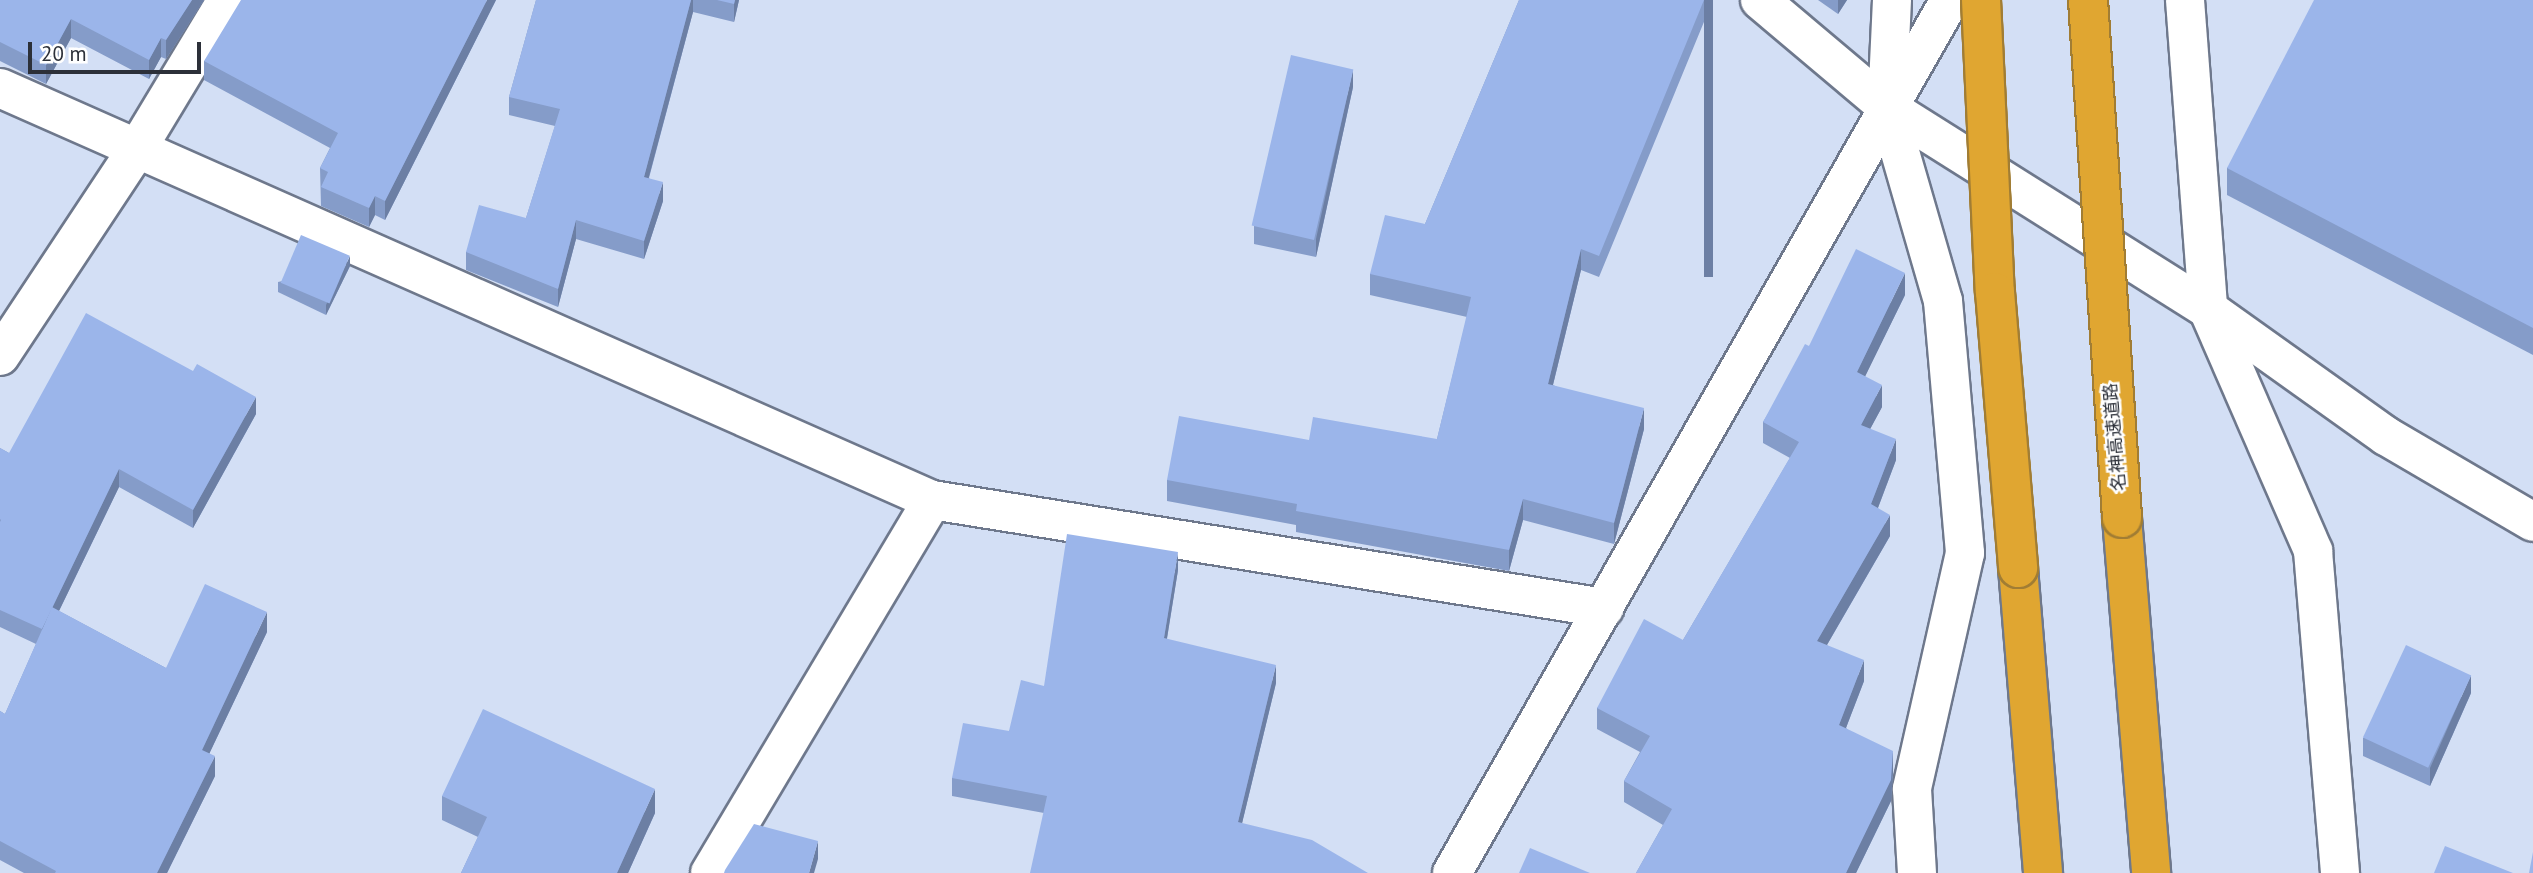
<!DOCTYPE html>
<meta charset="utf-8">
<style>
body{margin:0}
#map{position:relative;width:2533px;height:873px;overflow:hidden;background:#d3dff5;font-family:"PT Sans","Noto Sans JP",sans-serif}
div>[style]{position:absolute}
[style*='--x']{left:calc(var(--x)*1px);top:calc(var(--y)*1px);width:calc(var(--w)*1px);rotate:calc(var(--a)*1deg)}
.roads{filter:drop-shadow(2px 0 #6e788c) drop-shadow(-2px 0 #6e788c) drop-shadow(0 2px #6e788c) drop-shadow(0 -2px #6e788c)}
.minor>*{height:38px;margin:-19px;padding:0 19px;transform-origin:19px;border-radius:19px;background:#fff}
.highway>*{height:38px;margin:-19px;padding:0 19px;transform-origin:19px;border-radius:19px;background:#e0a631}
.bridges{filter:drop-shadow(2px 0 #a17d34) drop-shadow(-2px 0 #a17d34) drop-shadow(0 2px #a17d34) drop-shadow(0 -2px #a17d34)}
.highway-bridge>*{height:38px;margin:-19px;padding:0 19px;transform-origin:19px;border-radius:19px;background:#e0a631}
.wall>*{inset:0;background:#859cc9}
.shaded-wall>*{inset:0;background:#6c7fa4;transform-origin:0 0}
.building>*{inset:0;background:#9bb5ea;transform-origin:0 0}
span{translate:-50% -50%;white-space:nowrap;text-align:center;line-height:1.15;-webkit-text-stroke:5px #fff;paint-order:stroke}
.street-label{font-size:18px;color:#2c3039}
.scale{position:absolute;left:28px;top:42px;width:173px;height:32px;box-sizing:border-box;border:4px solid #2c3039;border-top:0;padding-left:9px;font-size:21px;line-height:24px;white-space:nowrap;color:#2c3039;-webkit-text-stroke:5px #fff;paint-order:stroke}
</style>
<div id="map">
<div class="roads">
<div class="minor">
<i style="--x:1760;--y:0;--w:166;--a:40.1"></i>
<i style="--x:1887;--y:107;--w:379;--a:32.2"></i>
<i style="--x:2208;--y:309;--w:219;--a:35.5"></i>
<i style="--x:2386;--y:436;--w:170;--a:30.3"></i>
<i style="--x:1892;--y:0;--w:107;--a:92.7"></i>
<i style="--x:1887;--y:107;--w:202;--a:73.9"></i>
<i style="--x:1943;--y:301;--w:253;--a:85"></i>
<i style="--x:1965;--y:553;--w:242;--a:102.7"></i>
<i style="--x:1912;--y:789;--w:84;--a:86.6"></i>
<i style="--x:2185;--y:0;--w:310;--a:85.7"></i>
<i style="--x:2208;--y:309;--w:264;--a:66.5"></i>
<i style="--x:2313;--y:551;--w:323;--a:85.2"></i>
<i style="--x:0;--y:88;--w:1019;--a:23.85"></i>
<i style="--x:932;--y:500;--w:681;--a:9.13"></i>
<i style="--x:0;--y:356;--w:248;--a:-56.5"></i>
<i style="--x:137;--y:149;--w:174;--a:-58.9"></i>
<i style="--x:710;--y:873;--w:434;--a:-59.2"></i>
<i style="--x:1452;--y:873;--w:1005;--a:-60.3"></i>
</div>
<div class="highway">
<i style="--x:2122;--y:518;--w:356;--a:85.3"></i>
<i style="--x:2018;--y:568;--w:306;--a:85.3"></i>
</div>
</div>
<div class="bridges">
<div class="highway-bridge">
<i style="--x:1981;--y:0;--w:292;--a:87.3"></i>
<i style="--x:1995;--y:292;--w:277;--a:85.2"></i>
<i style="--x:2088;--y:0;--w:519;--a:86.24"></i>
</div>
</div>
<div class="wall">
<i style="clip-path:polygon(0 0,204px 0,166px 59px,161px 57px,149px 79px,71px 38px,46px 84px,0 61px)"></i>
<i style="clip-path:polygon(496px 0,385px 220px,375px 215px,369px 227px,321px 206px,320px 168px,330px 148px,204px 80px,204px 61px)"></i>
<i style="clip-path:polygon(536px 0,739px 0,734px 22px,693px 12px,649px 178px,663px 201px,644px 259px,576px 239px,558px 307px,466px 270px,466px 252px,526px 218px,555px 126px,509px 115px,509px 97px)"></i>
<i style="clip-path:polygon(1519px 0,1713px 0,1599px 277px,1581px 270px,1553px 385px,1644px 429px,1614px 544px,1523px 520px,1509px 571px,1296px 532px,1296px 525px,1167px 501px,1167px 480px,1309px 440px,1437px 439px,1467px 317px,1370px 295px,1370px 274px,1425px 224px)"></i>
<i style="clip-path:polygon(1818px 0,1847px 0,1838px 14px)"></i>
<i style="clip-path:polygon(2533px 0,2533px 355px,2227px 195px,2227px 168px)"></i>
<i style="clip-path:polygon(1353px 87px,1316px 257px,1254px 244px,1254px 226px)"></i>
<i style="clip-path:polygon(350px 266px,326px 315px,278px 292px,278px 282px)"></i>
<i style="clip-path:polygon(1905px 295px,1865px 376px,1882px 407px,1870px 429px,1896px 460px,1878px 508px,1890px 536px,1827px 645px,1864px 681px,1846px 728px,1893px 772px,1891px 801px,1856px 873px,1636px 873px,1663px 825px,1624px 802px,1624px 781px,1640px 752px,1597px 729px,1597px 708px,1683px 640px,1790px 458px,1763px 443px,1763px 422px,1809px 346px)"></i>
<i style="clip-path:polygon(256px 414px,193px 528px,119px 487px,59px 611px,166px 668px,267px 632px,209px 754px,215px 776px,167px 873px,24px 873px,0 860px,0 711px,5px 714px,36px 644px,0 627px,0 448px,9px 453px)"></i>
<i style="clip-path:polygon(1178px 570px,1167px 639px,1276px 683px,1242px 823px,1044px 813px,952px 796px,952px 778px,1009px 731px,1044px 686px)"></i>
<i style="clip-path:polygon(2471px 693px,2430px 786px,2363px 756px,2363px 738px)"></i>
<i style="clip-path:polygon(442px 796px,655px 813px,628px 873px,461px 873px,478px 837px,442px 820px)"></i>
</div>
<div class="shaded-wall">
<i style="clip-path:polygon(192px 0,204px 0,166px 59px,166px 40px)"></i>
<i style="clip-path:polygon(487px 0,496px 0,385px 220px,385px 201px)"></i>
<i style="clip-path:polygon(691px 0,693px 0,693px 12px,644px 195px,644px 177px)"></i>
<i style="clip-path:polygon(735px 0,739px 0,734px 22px,734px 4px)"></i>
<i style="left:1704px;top:0;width:9px;height:277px"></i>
<i style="clip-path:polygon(1838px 0,1847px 0,1838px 14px)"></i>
<i style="clip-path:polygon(71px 19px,71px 38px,46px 84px,46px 65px)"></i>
<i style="clip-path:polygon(161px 38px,161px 57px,149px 79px,149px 60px)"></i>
<i style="clip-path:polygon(1353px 69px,1353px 87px,1316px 257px,1316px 239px)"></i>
<i style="clip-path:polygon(663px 182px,663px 201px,644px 259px,644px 241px)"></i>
<i style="clip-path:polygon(375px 196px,375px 215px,369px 227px,369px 208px)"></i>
<i style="clip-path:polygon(576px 220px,576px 239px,558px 307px,558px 289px)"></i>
<i style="clip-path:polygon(1581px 249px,1581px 270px,1548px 405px,1548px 384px)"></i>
<i style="clip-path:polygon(350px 256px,350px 266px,326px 315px,326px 305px)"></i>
<i style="clip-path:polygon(1905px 273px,1905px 295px,1857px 393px,1857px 372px)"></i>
<i style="clip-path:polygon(1882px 385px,1882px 407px,1861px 446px,1861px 425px)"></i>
<i style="clip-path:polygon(256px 397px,256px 414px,193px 528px,193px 510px)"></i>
<i style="clip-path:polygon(1644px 408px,1644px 429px,1614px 544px,1614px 523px)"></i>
<i style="clip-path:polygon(1896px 439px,1896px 460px,1871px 526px,1871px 504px)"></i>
<i style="clip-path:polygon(119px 469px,119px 487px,42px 646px,42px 629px)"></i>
<i style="clip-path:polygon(1523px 499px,1523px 520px,1509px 571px,1509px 550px)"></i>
<i style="clip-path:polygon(1890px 515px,1890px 536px,1817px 662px,1817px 641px)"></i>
<i style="clip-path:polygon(1178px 552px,1178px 570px,1164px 656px,1164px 638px)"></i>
<i style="clip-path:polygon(267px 612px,267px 632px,202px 769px,202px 750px)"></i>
<i style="clip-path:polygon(1864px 660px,1864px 681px,1839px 746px,1839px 725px)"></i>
<i style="clip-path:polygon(1276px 665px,1276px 683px,1238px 840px,1238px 822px)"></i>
<i style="clip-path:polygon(2471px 675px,2471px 693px,2430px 786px,2430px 768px)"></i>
<i style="clip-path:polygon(1893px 751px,1893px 772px,1891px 801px,1856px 873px,1846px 873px)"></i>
<i style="clip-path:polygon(215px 756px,215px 776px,167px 873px,157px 873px)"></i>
<i style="clip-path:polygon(655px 789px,655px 813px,628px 873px,617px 873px)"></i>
<i style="clip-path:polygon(818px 841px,818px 859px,814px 873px,809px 873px)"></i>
</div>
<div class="building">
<i style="clip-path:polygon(0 0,192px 0,166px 40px,161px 38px,149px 60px,71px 19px,46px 65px,0 42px)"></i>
<i style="clip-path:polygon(241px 0,487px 0,385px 201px,375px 196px,369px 208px,321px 187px,328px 172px,320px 168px,338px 133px,204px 61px)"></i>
<i style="clip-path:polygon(536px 0,691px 0,644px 177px,663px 182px,644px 241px,576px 220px,558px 289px,466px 252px,479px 205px,526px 218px,560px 109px,509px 97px)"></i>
<i style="clip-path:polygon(717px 0,735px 0,734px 4px)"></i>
<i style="clip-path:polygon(1519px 0,1704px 0,1599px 256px,1581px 249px,1548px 384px,1644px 408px,1614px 523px,1523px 499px,1509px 550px,1296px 511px,1297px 504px,1167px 480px,1179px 416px,1309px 440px,1313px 417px,1437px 439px,1471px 297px,1370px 274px,1385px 215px,1425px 224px)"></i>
<i style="clip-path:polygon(2314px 0,2533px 0,2533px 328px,2227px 168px)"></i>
<i style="left:1291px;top:55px;width:64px;height:175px;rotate:13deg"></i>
<i style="left:301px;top:235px;width:53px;height:52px;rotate:23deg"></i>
<i style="clip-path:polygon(1856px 249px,1905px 273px,1857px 372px,1882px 385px,1861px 425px,1896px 439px,1871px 504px,1890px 515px,1817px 641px,1864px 660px,1839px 725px,1893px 751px,1891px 780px,1846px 873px,1636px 873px,1672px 809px,1624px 781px,1650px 736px,1597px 708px,1644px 619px,1683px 640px,1799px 442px,1763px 422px,1805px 344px,1809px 346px)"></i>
<i style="clip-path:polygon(86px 313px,193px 371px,197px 364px,256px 397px,193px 510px,119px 469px,42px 629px,0 610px,0 522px,1px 520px,0 519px,0 448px,9px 453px)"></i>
<i style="clip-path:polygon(1067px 534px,1178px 552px,1164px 638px,1276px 665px,1238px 822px,1312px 840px,1368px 873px,1030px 873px,1047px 796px,952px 778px,963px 723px,1009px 731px,1021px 680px,1044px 686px)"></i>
<i style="clip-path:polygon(205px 584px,267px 612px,202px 750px,215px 756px,157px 873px,55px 873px,56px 871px,0 841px,0 711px,5px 714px,52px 607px,166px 668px)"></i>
<i style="left:2406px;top:645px;width:72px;height:102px;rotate:25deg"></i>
<i style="clip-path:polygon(483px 709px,655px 789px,617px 873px,461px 873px,487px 817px,442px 796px)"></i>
<i style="clip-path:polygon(754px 824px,818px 841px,809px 873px,724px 873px,725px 870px)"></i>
<i style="clip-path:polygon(2445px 846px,2513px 873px,2434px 873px)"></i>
<i style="clip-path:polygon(1530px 848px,1590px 873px,1519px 873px)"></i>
<i style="clip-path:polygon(2533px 852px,2533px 873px,2529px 873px)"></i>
</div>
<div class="street-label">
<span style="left:2115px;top:437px;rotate:-95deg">名神高速道路</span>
</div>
<div class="scale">20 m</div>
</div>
